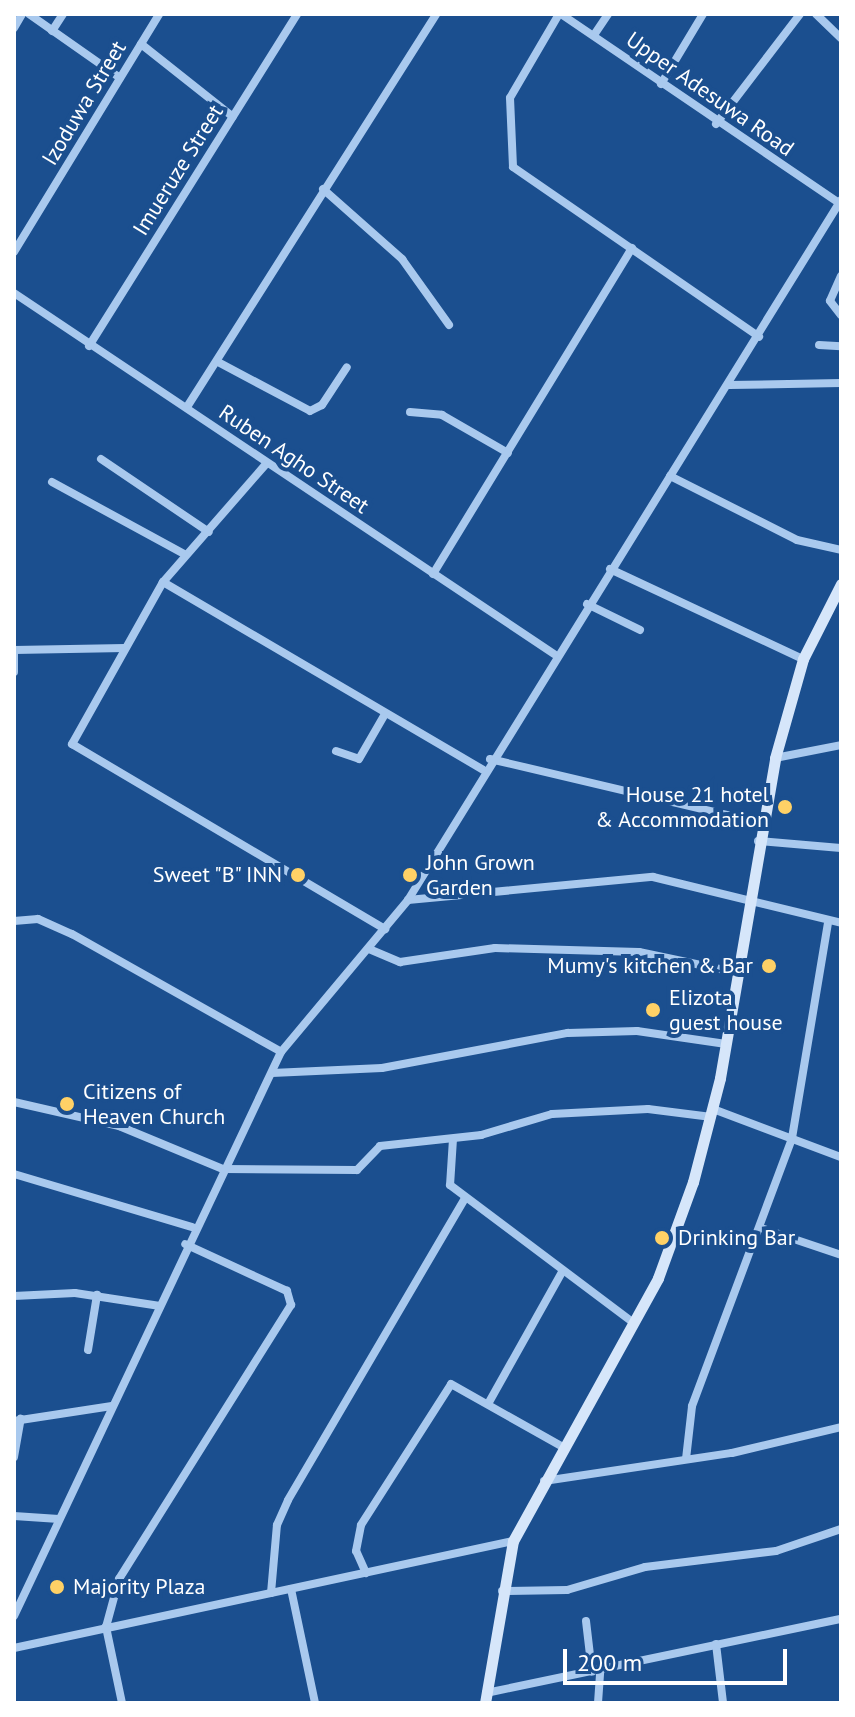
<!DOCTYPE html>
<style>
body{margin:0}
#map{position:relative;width:855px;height:1717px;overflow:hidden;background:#1b4f8f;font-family:"PT Sans",sans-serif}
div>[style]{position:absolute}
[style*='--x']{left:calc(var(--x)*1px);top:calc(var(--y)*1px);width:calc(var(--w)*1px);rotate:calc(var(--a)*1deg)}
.street>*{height:8px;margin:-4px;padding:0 4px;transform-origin:4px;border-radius:4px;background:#a9c9ee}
.secondary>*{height:11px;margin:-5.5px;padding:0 5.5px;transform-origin:5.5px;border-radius:5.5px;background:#d6e6fa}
.dots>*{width:22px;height:22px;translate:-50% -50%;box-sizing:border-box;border:4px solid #1b4f8f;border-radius:50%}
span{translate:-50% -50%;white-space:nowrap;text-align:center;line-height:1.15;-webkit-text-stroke:8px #1b4f8f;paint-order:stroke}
.street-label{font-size:22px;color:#fff}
.poi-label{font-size:22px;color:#fff}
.right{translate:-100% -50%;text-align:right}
.left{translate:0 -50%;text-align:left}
.frame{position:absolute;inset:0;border:16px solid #fff;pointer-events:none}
.scale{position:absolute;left:563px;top:1649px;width:224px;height:36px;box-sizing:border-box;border:4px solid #fff;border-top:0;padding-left:10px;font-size:24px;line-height:28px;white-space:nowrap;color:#fff;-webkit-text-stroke:6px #1b4f8f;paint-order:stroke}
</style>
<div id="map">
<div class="street">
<i style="--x:29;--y:14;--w:111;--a:35.1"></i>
<i style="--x:559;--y:14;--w:97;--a:120.3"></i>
<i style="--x:510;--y:98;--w:69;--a:87.5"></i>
<i style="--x:513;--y:167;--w:299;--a:34.6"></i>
<i style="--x:561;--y:14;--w:338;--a:34.2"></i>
<i style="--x:816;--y:14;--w:35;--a:44"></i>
<i style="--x:14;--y:28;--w:16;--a:-60"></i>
<i style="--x:52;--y:31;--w:20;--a:-57"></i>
<i style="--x:594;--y:35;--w:25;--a:-56"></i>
<i style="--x:141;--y:44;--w:117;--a:38.4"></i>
<i style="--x:661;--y:84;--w:82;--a:-59"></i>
<i style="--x:716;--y:124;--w:138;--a:-52.6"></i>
<i style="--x:323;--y:189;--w:106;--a:41.5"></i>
<i style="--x:402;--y:259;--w:81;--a:54.5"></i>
<i style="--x:14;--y:252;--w:279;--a:-58.6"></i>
<i style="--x:841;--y:276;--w:27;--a:114"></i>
<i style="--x:830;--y:301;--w:18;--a:52"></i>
<i style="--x:14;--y:293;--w:650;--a:33.76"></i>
<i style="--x:819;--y:345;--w:22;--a:3"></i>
<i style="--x:89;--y:346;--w:392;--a:-57.9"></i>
<i style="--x:218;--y:362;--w:104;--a:28"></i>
<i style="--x:310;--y:411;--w:13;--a:-27"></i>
<i style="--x:322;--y:405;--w:45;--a:-56.7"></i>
<i style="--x:729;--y:385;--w:112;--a:-1"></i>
<i style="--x:187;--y:407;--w:465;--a:-57.6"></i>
<i style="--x:410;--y:412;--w:32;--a:5"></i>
<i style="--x:442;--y:415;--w:76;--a:29.9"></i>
<i style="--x:101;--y:459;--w:130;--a:34.1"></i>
<i style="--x:266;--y:464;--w:157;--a:131.1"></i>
<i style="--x:163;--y:582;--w:186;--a:119.3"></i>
<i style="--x:72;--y:744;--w:364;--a:30.6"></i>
<i style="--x:670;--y:476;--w:142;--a:26.7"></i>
<i style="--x:797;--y:540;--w:45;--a:12.8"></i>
<i style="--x:52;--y:482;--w:150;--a:28.6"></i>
<i style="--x:610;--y:569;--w:213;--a:25"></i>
<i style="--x:433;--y:574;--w:382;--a:-58.6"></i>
<i style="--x:163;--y:582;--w:371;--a:30.4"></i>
<i style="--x:587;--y:604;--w:59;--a:26.1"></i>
<i style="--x:14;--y:650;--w:111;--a:-1"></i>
<i style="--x:14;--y:672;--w:22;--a:-90"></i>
<i style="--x:336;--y:751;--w:24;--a:19"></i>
<i style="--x:359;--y:759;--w:52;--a:-60"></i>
<i style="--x:775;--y:758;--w:67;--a:-11.1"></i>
<i style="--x:490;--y:759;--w:277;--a:13.3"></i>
<i style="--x:758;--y:841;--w:83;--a:4.8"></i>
<i style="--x:408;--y:900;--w:246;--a:-5.4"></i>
<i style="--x:653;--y:877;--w:194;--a:13.7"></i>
<i style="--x:14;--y:921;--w:24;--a:-5"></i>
<i style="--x:38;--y:919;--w:37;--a:24"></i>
<i style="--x:72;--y:934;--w:240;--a:29.4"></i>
<i style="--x:369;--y:949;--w:34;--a:23"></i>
<i style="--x:400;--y:962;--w:96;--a:-8.4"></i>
<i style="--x:495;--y:948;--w:144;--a:1.6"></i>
<i style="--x:639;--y:952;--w:102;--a:11.9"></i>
<i style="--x:272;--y:1073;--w:110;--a:-2.6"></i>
<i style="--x:382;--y:1068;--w:189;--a:-10.7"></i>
<i style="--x:568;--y:1033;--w:69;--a:-1.7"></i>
<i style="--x:637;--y:1031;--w:90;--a:8.3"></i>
<i style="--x:14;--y:1102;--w:108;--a:12.9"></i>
<i style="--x:119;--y:1126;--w:113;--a:22.5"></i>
<i style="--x:223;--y:1169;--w:134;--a:0.4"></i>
<i style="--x:357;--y:1170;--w:33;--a:-46"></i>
<i style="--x:380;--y:1146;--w:102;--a:-6.2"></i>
<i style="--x:481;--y:1135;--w:74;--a:-16.5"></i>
<i style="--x:552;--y:1114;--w:96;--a:-3"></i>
<i style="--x:648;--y:1109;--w:64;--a:7.2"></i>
<i style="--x:713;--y:1109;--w:137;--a:20.6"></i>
<i style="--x:453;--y:1139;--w:46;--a:93.7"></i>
<i style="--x:450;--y:1185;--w:230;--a:36.9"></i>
<i style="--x:14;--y:1174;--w:186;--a:16.6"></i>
<i style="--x:761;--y:1228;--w:84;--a:18.6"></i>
<i style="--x:14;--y:1296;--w:61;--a:-2.8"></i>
<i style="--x:75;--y:1293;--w:86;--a:8.7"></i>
<i style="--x:88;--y:1350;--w:56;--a:-80.7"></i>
<i style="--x:488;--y:1404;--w:151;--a:-60.7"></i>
<i style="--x:14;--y:1421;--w:99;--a:-8.7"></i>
<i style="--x:14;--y:1457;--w:39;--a:-80"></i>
<i style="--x:686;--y:1459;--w:53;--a:-83.5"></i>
<i style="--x:692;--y:1406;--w:286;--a:-69.5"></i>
<i style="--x:792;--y:1138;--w:217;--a:-80.5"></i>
<i style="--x:544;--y:1481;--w:190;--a:-8.5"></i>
<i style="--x:732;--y:1453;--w:112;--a:-13.4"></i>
<i style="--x:14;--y:1516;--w:45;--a:3.8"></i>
<i style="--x:366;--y:1573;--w:24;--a:-114"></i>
<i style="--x:356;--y:1551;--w:26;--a:-79"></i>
<i style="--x:361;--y:1525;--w:167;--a:-57.4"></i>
<i style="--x:451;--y:1384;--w:129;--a:29.4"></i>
<i style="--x:291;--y:1589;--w:116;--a:78.1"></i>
<i style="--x:502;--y:1591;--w:65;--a:-0.9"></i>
<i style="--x:567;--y:1590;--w:81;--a:-16.4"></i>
<i style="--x:645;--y:1567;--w:132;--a:-7"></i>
<i style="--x:776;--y:1551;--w:69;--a:-18.7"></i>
<i style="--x:271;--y:1593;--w:68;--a:-85"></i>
<i style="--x:277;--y:1525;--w:27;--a:-66"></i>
<i style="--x:288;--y:1500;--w:350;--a:-59.6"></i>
<i style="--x:14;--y:1616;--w:624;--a:-64.67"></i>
<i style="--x:281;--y:1052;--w:198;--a:-50.1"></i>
<i style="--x:408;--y:900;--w:823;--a:-58.26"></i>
<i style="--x:586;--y:1621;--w:51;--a:83.3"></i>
<i style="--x:716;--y:1644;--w:59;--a:83.2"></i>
<i style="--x:14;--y:1648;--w:510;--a:-12.1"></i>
<i style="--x:486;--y:1693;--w:363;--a:-11.8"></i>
<i style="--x:122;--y:1703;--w:78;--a:-101.9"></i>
<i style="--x:106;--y:1627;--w:50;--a:-74.8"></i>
<i style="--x:119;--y:1579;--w:324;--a:-57.9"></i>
<i style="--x:291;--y:1305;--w:15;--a:-106"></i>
<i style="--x:287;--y:1291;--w:112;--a:-155.3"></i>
<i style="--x:598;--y:1703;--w:32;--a:-86"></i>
</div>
<div class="secondary">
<i style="--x:485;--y:1703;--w:164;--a:-80.2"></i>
<i style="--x:513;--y:1541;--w:300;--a:-61.1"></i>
<i style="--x:658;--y:1278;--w:102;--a:-70"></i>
<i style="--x:693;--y:1182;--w:107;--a:-75.4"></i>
<i style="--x:720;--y:1078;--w:325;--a:-80.2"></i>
<i style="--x:775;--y:758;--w:103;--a:-74.2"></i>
<i style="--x:803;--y:659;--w:84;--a:-63.1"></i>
</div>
<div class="dots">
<i style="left:785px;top:807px;background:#ffd166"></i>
<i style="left:298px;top:875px;background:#ffd166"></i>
<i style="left:410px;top:875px;background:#ffd166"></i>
<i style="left:769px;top:966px;background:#ffd166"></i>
<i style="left:653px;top:1010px;background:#ffd166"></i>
<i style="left:67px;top:1104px;background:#ffd166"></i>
<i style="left:662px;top:1238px;background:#ffd166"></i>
<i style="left:57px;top:1587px;background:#ffd166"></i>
</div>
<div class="street-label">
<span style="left:710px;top:94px;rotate:35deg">Upper Adesuwa Road</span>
<span style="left:84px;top:103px;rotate:-59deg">Izoduwa Street</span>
<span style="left:178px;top:170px;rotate:-58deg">Imueruze Street</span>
<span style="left:294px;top:459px;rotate:34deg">Ruben Agho Street</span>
</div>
<div class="poi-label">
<span class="right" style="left:769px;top:807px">House 21 hotel<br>&amp; Accommodation</span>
<span class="left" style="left:426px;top:875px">John Grown<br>Garden</span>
<span class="right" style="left:282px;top:875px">Sweet "B" INN</span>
<span class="right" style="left:753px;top:966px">Mumy's kitchen &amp; Bar</span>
<span class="left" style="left:669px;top:1010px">Elizota<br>guest house</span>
<span class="left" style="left:83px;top:1104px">Citizens of<br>Heaven Church</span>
<span class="left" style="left:678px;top:1238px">Drinking Bar</span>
<span class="left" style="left:73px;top:1587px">Majority Plaza</span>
</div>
<div class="frame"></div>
<div class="scale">200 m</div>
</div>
